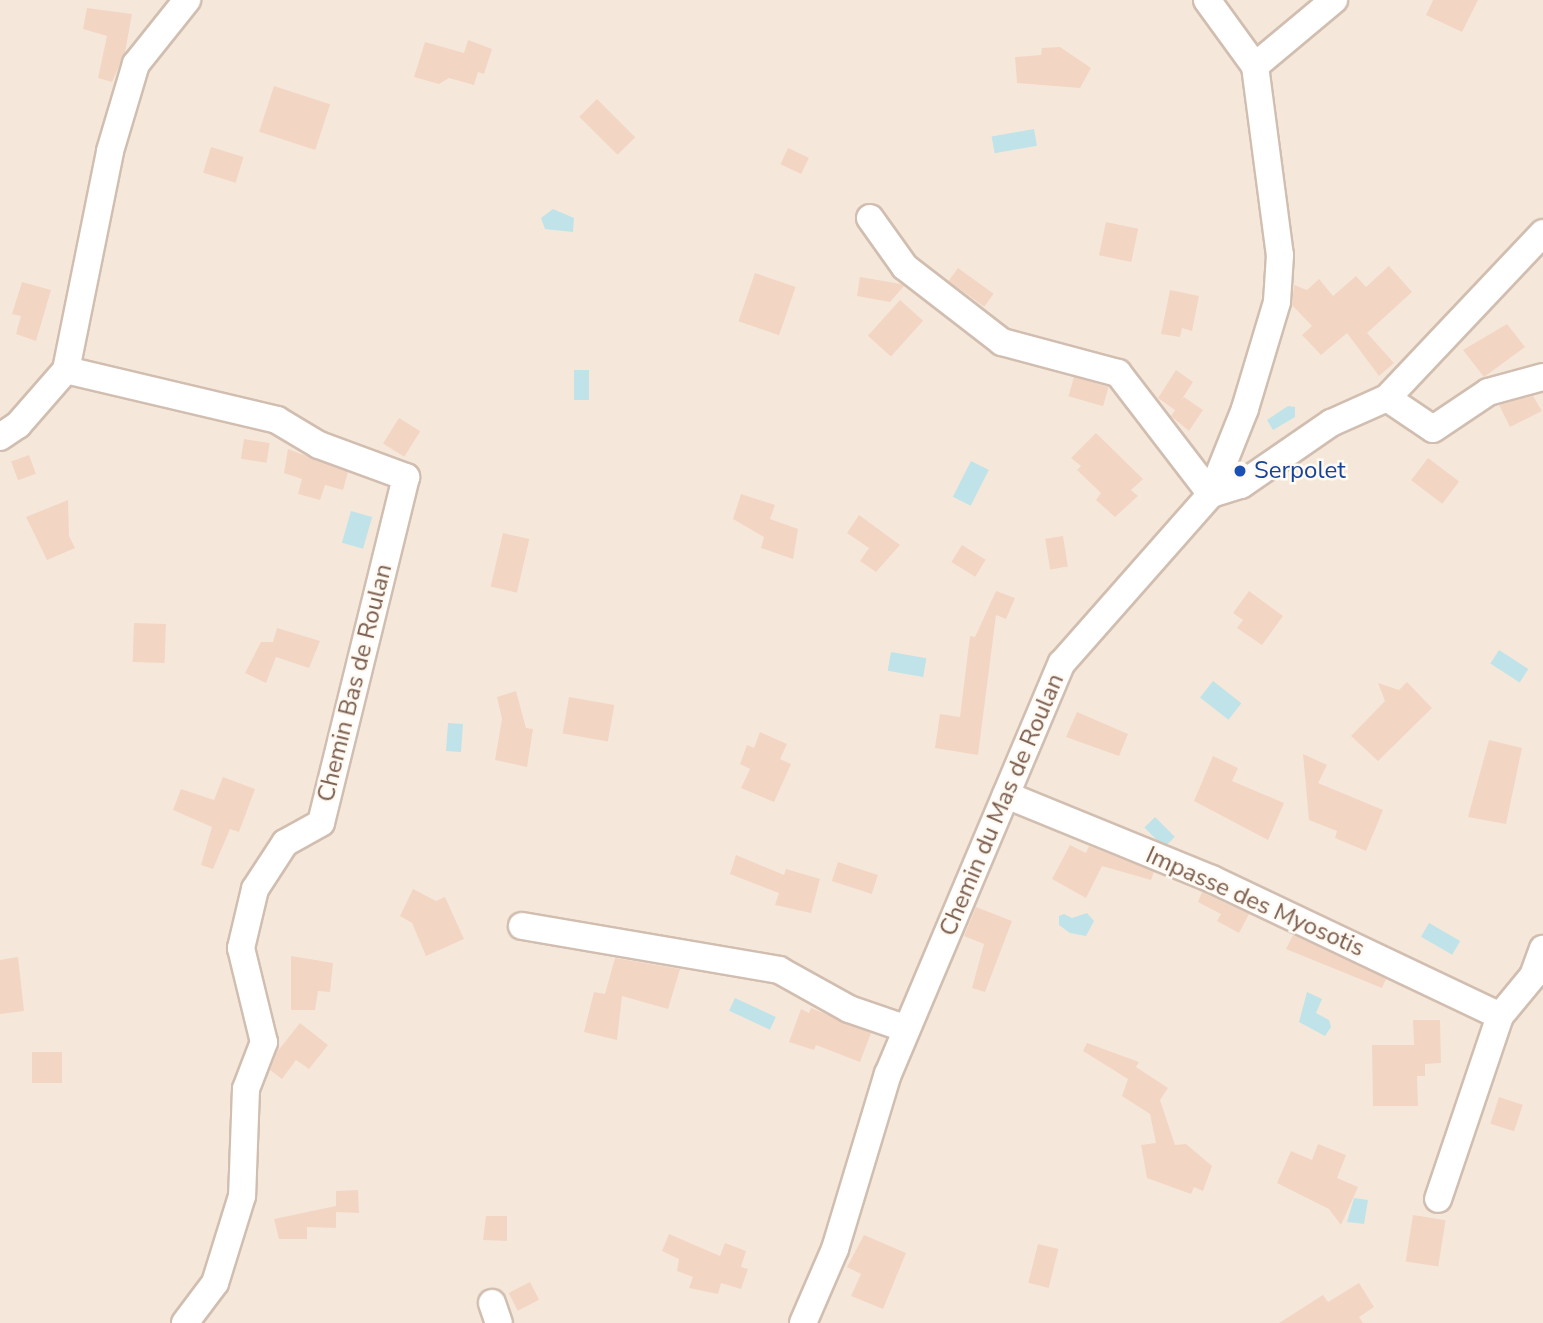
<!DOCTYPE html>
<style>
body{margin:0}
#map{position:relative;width:1543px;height:1323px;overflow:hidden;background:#fdf6ec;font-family:"Nunito Sans",sans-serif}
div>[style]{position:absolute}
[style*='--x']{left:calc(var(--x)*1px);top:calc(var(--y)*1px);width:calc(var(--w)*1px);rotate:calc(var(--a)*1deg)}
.residential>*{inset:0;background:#f5e8da;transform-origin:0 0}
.water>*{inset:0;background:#bfe3e8;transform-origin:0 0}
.building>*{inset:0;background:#f3d5c3;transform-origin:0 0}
.roads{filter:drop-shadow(2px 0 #d1beb0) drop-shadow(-2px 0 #d1beb0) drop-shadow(0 2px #d1beb0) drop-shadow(0 -2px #d1beb0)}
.minor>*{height:26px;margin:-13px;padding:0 13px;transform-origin:13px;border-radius:13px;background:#fff}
.dots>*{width:19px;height:19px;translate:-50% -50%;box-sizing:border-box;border:4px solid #fffaf3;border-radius:50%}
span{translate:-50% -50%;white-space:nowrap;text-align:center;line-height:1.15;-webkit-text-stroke:5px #fffaf3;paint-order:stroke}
.transit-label{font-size:24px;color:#164399}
.left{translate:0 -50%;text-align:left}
.street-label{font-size:24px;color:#7a5c4d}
</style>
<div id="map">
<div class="residential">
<i style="left:0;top:0;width:1543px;height:1323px"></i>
</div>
<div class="water">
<i style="left:1034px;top:129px;width:17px;height:43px;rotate:80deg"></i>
<i style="clip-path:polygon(553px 209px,574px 218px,573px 232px,545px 229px,541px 218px)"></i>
<i style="left:574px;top:370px;width:15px;height:30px"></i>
<i style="clip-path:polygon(1288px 406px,1295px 407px,1295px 417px,1273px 430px,1267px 420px)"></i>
<i style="left:971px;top:461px;width:20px;height:40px;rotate:27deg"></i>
<i style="left:351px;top:511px;width:22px;height:33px;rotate:16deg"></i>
<i style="left:1499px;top:650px;width:35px;height:16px;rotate:33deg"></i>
<i style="left:891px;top:652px;width:36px;height:19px;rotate:10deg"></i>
<i style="left:1213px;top:681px;width:36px;height:21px;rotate:38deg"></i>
<i style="left:448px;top:723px;width:15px;height:28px;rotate:4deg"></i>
<i style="left:1155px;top:817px;width:28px;height:15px;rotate:45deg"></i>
<i style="clip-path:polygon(1087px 913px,1094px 921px,1086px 936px,1070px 933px,1059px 925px,1059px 916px,1064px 914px,1072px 918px)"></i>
<i style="left:1429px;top:923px;width:36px;height:16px;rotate:30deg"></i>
<i style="clip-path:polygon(1307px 992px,1322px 999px,1316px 1013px,1329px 1020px,1331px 1027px,1325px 1036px,1299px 1022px)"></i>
<i style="left:735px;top:998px;width:45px;height:14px;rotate:25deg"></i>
<i style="clip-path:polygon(1354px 1198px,1368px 1200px,1364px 1224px,1347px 1222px)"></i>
</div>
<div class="building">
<i style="clip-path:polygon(1433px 0,1478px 0,1462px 32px,1426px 15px)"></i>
<i style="clip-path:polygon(87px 8px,132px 14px,125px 52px,112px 82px,98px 78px,107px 36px,83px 29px)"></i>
<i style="clip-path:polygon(468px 40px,492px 49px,484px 74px,478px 72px,474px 85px,449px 78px,439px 84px,414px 77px,425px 42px,464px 53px)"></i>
<i style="clip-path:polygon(1060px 47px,1091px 68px,1080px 88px,1017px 83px,1015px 57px,1041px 55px,1042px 48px)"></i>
<i style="left:274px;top:86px;width:59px;height:48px;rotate:18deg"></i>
<i style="left:597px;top:99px;width:54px;height:25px;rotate:45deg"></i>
<i style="left:211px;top:147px;width:34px;height:27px;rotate:17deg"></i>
<i style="left:788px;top:148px;width:23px;height:18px;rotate:25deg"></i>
<i style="left:1106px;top:222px;width:33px;height:34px;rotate:12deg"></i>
<i style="clip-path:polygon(1389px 266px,1412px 292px,1367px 333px,1394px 363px,1379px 376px,1347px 333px,1321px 355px,1302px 335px,1312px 326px,1292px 305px,1294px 285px,1307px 290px,1319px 279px,1333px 296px,1356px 276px,1366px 287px)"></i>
<i style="left:958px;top:268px;width:44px;height:16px;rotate:36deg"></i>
<i style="left:755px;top:273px;width:43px;height:51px;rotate:19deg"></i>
<i style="clip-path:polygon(860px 277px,901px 284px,904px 286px,890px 302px,857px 296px)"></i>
<i style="clip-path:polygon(22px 282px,51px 290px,36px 341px,16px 334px,21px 316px,12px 314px)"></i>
<i style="clip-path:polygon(1170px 290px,1199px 296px,1192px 331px,1182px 328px,1180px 337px,1161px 334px)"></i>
<i style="left:900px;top:300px;width:31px;height:48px;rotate:42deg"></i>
<i style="clip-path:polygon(1507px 324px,1525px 347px,1484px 377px,1463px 350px)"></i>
<i style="clip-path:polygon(1176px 370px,1193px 382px,1180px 402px,1184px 397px,1203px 410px,1189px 431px,1171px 416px,1175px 410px,1158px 398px)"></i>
<i style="left:1074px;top:377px;width:36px;height:20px;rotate:16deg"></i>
<i style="clip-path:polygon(1533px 396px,1542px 411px,1510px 427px,1499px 405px)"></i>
<i style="left:399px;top:418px;width:25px;height:30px;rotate:32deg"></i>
<i style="clip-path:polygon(1096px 433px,1143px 479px,1131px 490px,1138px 496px,1115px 517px,1096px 500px,1101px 493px,1077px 470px,1081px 466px,1071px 458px)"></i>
<i style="left:244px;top:439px;width:26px;height:20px;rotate:9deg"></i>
<i style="clip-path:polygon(288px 449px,348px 472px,343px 490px,325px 485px,320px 500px,298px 494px,302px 479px,284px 473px)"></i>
<i style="left:29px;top:455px;width:20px;height:19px;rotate:70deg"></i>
<i style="left:1428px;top:458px;width:39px;height:28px;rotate:37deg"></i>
<i style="clip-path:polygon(741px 494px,775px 505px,770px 519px,798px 529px,793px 559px,761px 548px,764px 537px,733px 519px)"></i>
<i style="clip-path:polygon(68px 500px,69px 536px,75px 548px,47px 560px,26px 517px)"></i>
<i style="clip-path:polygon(859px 515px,900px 545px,876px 572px,860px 561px,869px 548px,847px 533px)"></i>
<i style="left:503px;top:533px;width:27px;height:55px;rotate:13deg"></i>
<i style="left:1063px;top:536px;width:31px;height:18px;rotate:81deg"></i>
<i style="left:962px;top:545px;width:28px;height:20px;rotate:32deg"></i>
<i style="clip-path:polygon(996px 591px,1015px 598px,1006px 619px,996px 615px,978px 755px,935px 748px,940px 714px,960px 717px,970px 636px,975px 637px)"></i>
<i style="clip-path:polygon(1249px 591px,1283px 616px,1262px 645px,1237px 628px,1243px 620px,1233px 613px)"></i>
<i style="left:134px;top:623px;width:32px;height:39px;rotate:2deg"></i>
<i style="clip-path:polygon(277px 628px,320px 641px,309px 668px,276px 657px,266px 683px,245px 673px,261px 642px,273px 642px)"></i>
<i style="clip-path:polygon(1407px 682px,1432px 708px,1378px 761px,1351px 736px,1385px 701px,1378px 683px,1399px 690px)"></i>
<i style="clip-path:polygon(516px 691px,526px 728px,533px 729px,527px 767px,495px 760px,502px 719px,497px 697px)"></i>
<i style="left:569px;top:697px;width:46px;height:37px;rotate:10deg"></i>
<i style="clip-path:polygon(1077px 712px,1128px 734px,1119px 756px,1066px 737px)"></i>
<i style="clip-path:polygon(760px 732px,787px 744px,780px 759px,791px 764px,774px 802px,741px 788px,750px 769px,740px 764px,747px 745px,754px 748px)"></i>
<i style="clip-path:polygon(1489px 740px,1522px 748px,1506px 824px,1468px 817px)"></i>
<i style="clip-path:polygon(1303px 754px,1327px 765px,1318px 783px,1383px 810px,1366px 851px,1335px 838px,1337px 831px,1309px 820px)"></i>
<i style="clip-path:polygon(1213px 756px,1238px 768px,1232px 781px,1284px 803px,1268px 840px,1194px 801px)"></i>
<i style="clip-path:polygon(223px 777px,255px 789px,239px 832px,230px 829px,213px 869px,201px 865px,212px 827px,173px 810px,181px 789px,214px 800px)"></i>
<i style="clip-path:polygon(1070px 845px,1086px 853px,1089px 846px,1154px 872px,1151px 880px,1102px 866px,1086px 898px,1052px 879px)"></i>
<i style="clip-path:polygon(736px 855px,784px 875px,786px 869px,820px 879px,811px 913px,775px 905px,779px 893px,730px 874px)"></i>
<i style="left:838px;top:862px;width:42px;height:20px;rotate:18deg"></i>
<i style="clip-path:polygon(413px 889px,436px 901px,445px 897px,464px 939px,426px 956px,412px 923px,400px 916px)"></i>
<i style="clip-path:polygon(1202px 892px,1249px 914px,1239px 933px,1217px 921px,1221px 914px,1198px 902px)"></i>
<i style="clip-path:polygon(976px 907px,1012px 921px,985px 992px,972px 988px,984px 944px,964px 936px)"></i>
<i style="clip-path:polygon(1293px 935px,1386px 979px,1382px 988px,1286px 949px)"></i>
<i style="clip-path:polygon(291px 956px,333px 963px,330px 992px,318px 991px,315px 1010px,291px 1010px)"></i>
<i style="clip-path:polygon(18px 957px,24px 1011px,0 1014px,0 960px)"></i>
<i style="clip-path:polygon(615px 958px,680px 969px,668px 1009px,622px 996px,617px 1040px,584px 1032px,594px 992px,605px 994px)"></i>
<i style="clip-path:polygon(811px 1008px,871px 1033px,860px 1062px,816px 1045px,814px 1050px,789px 1042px,801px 1009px,809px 1013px)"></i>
<i style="clip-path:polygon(1413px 1020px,1440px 1020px,1441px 1063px,1425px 1064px,1425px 1076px,1417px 1076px,1418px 1106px,1373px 1106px,1372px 1045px,1414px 1045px)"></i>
<i style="clip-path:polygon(300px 1023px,328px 1045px,309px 1069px,296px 1060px,282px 1079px,270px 1070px,277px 1052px)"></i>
<i style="clip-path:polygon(1087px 1043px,1139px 1062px,1136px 1067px,1168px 1088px,1160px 1100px,1175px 1145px,1186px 1144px,1212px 1166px,1203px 1191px,1194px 1187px,1191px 1194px,1147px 1178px,1141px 1145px,1156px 1143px,1150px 1114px,1122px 1096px,1128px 1079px,1083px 1051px)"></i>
<i style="left:62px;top:1052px;width:31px;height:30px;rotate:90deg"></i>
<i style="left:1499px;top:1097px;width:25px;height:28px;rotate:18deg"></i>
<i style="clip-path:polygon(1318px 1144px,1346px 1155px,1337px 1178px,1358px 1187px,1341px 1225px,1329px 1209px,1277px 1183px,1291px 1151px,1312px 1160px)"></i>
<i style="clip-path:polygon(358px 1190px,359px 1213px,336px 1212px,336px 1228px,307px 1227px,307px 1239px,279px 1239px,274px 1219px,336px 1206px,336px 1191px)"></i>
<i style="left:1413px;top:1215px;width:33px;height:47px;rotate:9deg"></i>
<i style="clip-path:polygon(486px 1216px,507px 1216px,507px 1241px,483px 1240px)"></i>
<i style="clip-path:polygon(669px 1234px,720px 1256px,725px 1243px,746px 1251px,741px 1267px,748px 1269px,741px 1289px,721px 1283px,718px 1294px,689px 1288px,693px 1277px,677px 1271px,679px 1259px,662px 1251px)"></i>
<i style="clip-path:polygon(864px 1235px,906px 1253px,883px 1309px,851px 1296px,861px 1274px,847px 1267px)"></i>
<i style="left:1038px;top:1244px;width:21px;height:40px;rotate:14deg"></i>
<i style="left:530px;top:1282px;width:20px;height:24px;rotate:63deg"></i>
<i style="clip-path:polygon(1359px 1283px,1374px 1307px,1359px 1317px,1363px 1323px,1279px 1323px,1323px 1295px,1328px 1302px)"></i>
</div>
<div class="roads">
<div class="minor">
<i style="--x:1207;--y:0;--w:82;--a:54"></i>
<i style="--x:1255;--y:66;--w:191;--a:82.5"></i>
<i style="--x:1280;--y:255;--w:47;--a:93.7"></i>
<i style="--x:1277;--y:302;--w:112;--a:106.7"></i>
<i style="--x:1245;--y:409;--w:92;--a:111.8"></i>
<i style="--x:1255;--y:66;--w:103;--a:-39.9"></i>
<i style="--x:870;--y:218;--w:60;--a:54.5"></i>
<i style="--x:905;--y:267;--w:123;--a:37.7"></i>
<i style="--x:1002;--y:342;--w:120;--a:15"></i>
<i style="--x:1118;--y:373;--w:153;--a:52.5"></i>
<i style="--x:66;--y:370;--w:217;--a:13.3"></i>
<i style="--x:277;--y:420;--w:49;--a:30.8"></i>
<i style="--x:319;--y:445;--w:93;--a:20.2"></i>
<i style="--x:406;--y:477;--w:356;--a:103.8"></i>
<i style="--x:321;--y:823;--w:41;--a:150.9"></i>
<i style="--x:285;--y:843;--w:55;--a:123.1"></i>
<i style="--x:255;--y:889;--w:61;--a:103.3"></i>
<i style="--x:241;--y:948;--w:97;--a:76.3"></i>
<i style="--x:264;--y:1042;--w:50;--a:111"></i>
<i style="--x:246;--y:1089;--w:107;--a:92.1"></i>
<i style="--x:242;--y:1196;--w:91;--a:107.2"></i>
<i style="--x:215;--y:1283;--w:50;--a:126.9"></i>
<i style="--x:1387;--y:398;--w:55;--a:34"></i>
<i style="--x:1433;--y:429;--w:66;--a:-33.9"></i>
<i style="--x:1488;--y:392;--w:57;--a:-15.3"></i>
<i style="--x:0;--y:437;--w:22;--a:-34"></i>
<i style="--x:18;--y:425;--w:73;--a:-48.9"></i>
<i style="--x:66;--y:370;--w:223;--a:-78.6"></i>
<i style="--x:110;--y:151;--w:91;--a:-73.4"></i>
<i style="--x:136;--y:64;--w:82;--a:-51.4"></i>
<i style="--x:1006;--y:795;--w:222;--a:22.2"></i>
<i style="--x:1212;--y:879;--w:319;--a:25.4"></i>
<i style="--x:1500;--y:1016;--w:193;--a:108.7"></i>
<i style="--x:522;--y:926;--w:261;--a:9.7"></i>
<i style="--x:779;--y:970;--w:80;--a:29.1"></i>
<i style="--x:849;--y:1009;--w:61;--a:19"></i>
<i style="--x:1500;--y:1016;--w:52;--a:-50.5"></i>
<i style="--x:1533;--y:976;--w:29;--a:-70"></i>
<i style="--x:492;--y:1303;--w:21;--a:71"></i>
<i style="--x:803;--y:1323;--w:81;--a:-66.6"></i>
<i style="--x:835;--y:1249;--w:183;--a:-73.2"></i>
<i style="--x:888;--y:1074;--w:446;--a:-67.1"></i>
<i style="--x:1062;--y:663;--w:225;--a:-48.6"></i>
<i style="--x:1211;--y:494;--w:31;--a:-17"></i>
<i style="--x:1241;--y:485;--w:109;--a:-34.6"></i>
<i style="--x:1331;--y:423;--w:61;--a:-24.1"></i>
<i style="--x:1387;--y:398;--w:227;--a:-46.6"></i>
</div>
</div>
<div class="dots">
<i style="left:1240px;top:471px;background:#1a4fb4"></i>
</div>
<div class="transit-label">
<span class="left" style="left:1254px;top:471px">Serpolet</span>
</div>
<div class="street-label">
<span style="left:355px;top:683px;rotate:-76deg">Chemin Bas de Roulan</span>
<span style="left:1002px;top:805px;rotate:-67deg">Chemin du Mas de Roulan</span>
<span style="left:1255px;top:902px;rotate:24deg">Impasse des Myosotis</span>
</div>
</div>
